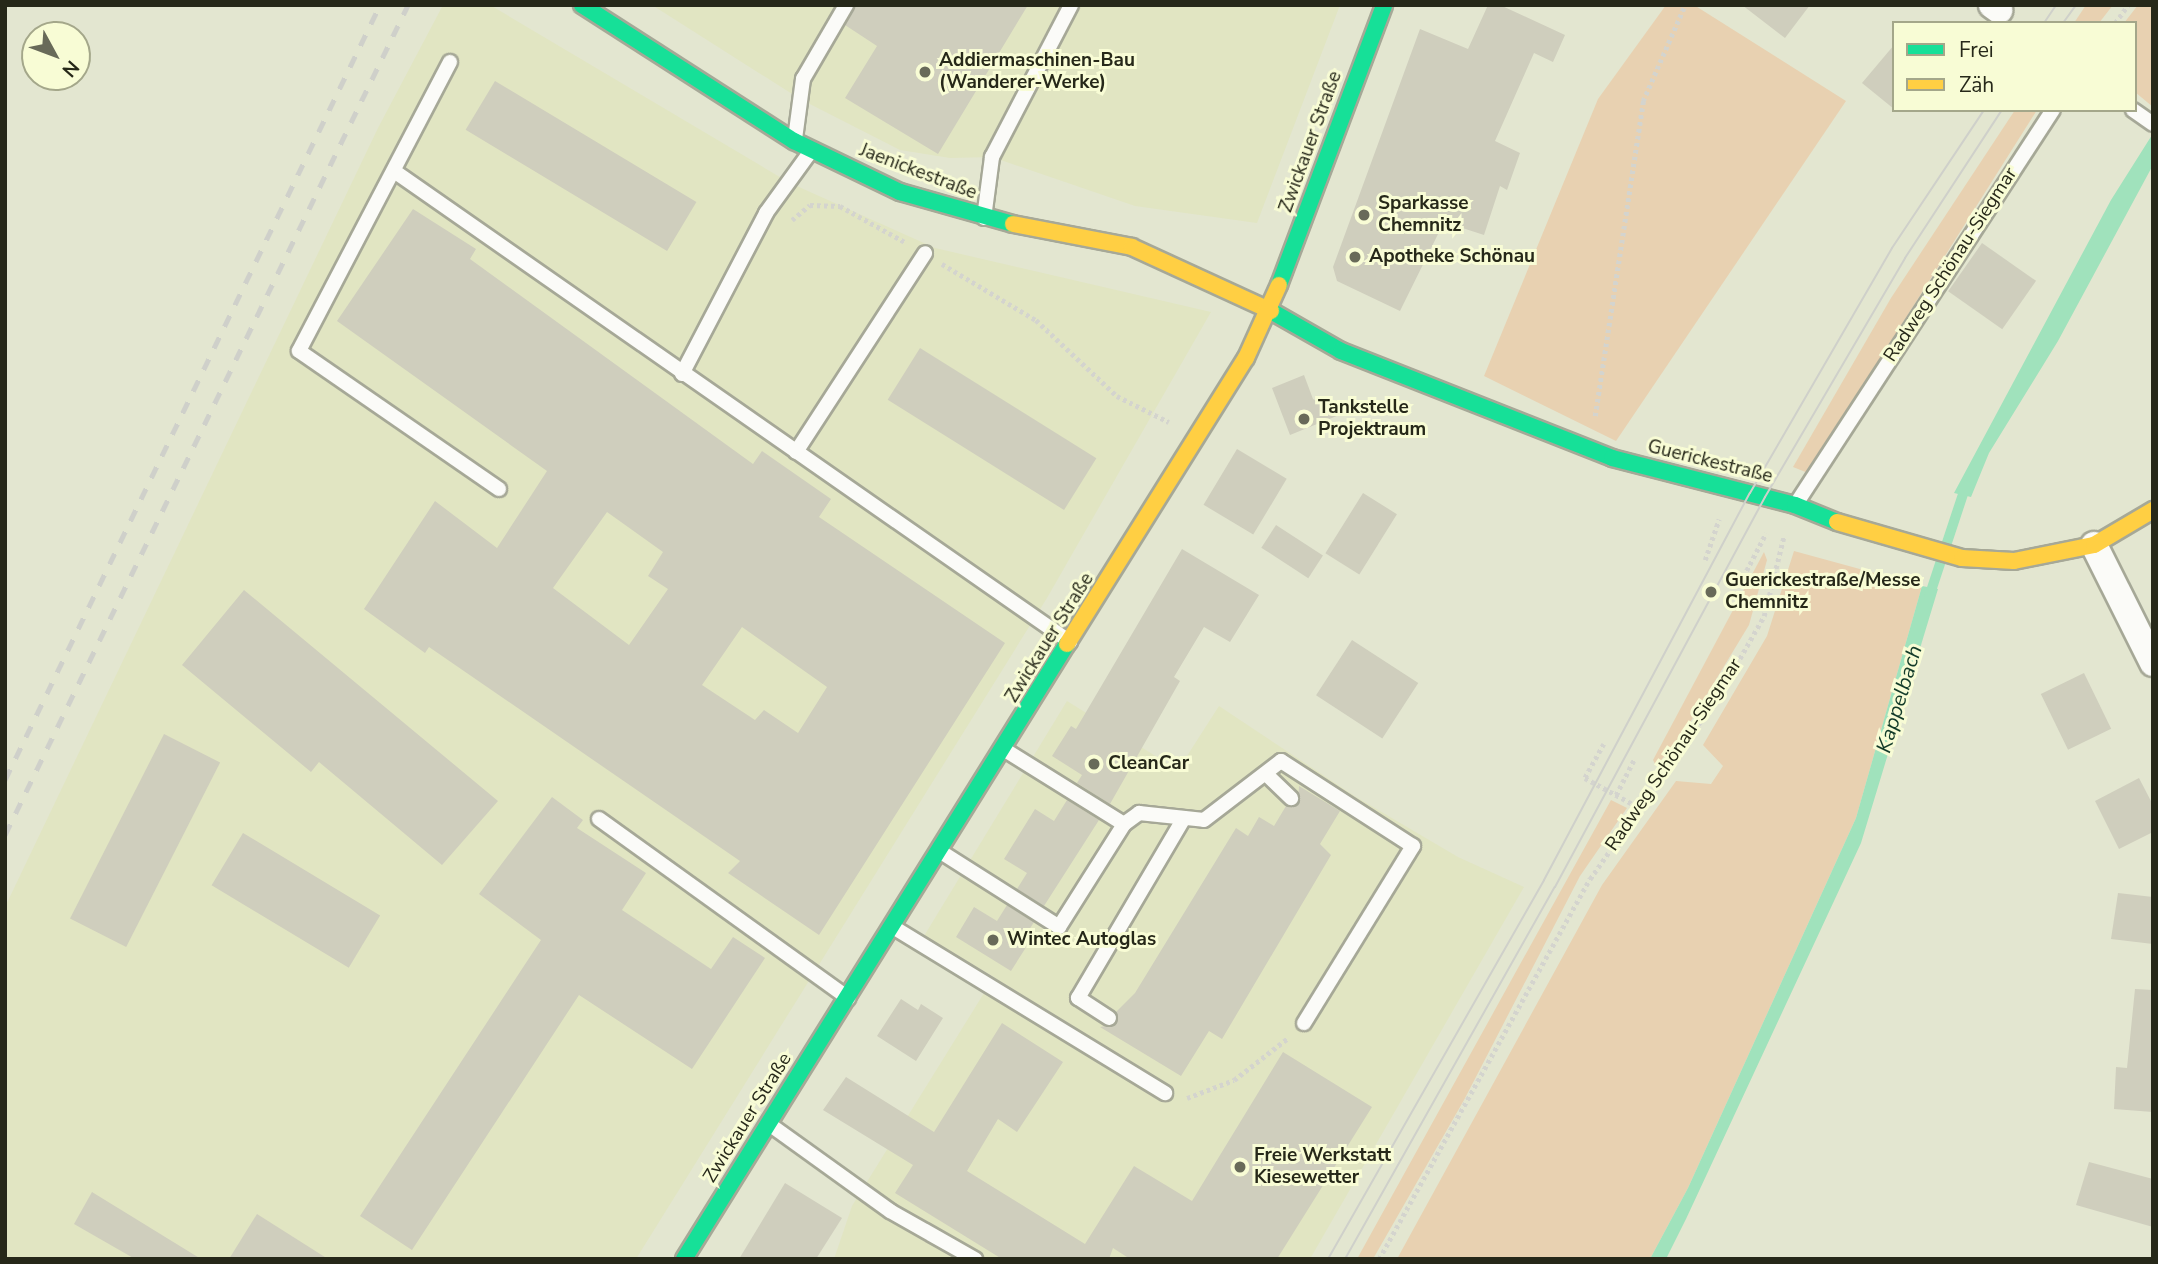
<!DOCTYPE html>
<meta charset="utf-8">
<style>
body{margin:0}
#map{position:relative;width:2158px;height:1264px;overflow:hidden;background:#e3e6d0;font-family:"Nunito Sans",sans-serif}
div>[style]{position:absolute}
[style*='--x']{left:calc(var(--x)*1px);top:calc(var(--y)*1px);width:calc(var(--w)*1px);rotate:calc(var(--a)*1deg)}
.built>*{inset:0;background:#e1e5c2}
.green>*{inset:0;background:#e8d1b1}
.water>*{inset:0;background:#a0e2bc}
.stream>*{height:10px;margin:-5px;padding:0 5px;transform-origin:5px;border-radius:5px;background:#a0e2bc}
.building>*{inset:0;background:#cfcebd;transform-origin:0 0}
.path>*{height:4.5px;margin-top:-2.25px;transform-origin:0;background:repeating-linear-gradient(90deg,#d4d4ce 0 3.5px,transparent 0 7px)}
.roads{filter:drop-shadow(2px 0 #a6a897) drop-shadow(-2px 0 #a6a897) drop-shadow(0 2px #a6a897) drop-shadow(0 -2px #a6a897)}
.lane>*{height:14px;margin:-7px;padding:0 7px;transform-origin:7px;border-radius:7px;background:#fbfbf8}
.street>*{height:26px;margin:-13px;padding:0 13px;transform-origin:13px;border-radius:13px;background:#fbfbf8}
.fast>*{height:16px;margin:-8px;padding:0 8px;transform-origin:8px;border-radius:8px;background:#16e098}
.slow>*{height:16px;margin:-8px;padding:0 8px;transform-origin:8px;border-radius:8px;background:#ffcf43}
.tram>*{height:2px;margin:-1px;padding:0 1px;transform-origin:1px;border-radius:1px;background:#cfd0ca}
.rail>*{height:5px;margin-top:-2.5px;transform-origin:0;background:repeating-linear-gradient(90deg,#cfd0ca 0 12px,transparent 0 24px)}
.dots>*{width:19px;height:19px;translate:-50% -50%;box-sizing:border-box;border:4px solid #f8fcd5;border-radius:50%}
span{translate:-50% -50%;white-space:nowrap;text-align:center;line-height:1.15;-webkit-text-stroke:6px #f8fcd5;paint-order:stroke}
.poi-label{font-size:19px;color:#262819;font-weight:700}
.left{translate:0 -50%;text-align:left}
.street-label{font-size:19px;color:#262819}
.water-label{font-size:21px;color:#123b29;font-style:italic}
.frame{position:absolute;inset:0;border:7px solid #262819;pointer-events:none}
.legend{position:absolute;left:1892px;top:21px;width:245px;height:91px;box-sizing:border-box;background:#f8fcd5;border:2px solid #a4a78a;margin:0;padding:9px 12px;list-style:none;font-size:21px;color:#262819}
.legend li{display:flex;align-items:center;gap:14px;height:35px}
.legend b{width:35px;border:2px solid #a4a78a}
.north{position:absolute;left:21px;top:21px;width:70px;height:70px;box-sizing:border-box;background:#f8fcd5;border:2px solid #a4a78a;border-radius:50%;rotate:131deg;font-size:19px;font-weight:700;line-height:28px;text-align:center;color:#262819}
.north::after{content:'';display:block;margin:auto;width:24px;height:32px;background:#686a59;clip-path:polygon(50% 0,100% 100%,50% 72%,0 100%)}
</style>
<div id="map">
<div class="built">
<i style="clip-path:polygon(443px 5px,490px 5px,790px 183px,935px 248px,1211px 312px,1047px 598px,636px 1259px,5px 1259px,5px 907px,378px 128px)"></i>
<i style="clip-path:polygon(652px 5px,1340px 5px,1257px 223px,1135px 206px,992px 157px,950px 158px,900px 150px,800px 99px)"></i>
<i style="clip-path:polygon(1067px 701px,1178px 770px,1219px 706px,1356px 797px,1458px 857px,1524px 887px,1310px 1259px,834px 1259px,852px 1206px,994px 977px,924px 936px)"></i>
</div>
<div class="green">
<i style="clip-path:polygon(1666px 5px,1694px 5px,1846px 101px,1616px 441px,1484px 376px,1598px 99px)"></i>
<i style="clip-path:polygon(2086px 5px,2113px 5px,2099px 23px,2074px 23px)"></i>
<i style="clip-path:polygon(2138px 5px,2153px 5px,2153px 107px,2135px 92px,2135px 23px,2124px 23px)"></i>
<i style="clip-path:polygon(2015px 110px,2037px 110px,1808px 473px,1793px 467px,1891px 298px)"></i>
<i style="clip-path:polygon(1794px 551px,1922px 586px,1856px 818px,1688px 1188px,1650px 1259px,1397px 1259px,1602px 885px,1676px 781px,1711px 784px,1723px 766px,1703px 745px,1767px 636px)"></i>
<i style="clip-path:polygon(1764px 552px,1767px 560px,1749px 625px,1683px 734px,1656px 766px,1653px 760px)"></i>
<i style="clip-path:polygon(1611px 800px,1627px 808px,1580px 876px,1464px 1100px,1373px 1259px,1357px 1259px)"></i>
</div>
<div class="water">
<i style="clip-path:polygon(2152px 135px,2153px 165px,2058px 341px,1989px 453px,1971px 497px,1954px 493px,2111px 200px)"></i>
<i style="clip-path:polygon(1922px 586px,1938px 589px,1861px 843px,1686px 1219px,1666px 1259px,1650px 1259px,1688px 1188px,1856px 818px)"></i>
</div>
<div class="stream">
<i style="--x:1929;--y:597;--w:118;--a:-71.7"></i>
</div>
<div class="building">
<i style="clip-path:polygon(856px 5px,1028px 5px,938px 154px,845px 98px,877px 46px,845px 25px)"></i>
<i style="clip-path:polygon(1488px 5px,1500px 5px,1565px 35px,1553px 62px,1534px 53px,1495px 141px,1520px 153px,1507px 190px,1500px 186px,1484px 235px,1444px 222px,1400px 311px,1337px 281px,1333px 267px,1420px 29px,1468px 49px)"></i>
<i style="clip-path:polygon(1742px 5px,1810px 5px,1785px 38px)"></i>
<i style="clip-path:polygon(1894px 45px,1894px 109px,1862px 83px)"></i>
<i style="left:495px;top:81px;width:235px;height:57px;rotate:31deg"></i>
<i style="clip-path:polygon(evenodd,413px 209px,476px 249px,470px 259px,753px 464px,762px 451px,831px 499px,819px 517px,1005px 643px,819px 935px,728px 873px,740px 861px,429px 647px,425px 653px,364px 609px,435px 501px,497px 548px,547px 471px,337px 321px,413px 209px,607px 512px,663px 552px,648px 576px,668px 589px,629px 645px,553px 588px,607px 512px,413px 209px,742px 627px,827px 687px,798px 733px,764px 710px,755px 720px,702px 685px,742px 627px)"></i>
<i style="left:1982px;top:243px;width:66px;height:59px;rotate:35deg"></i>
<i style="left:920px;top:348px;width:208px;height:61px;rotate:32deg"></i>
<i style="clip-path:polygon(1304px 375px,1313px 399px,1344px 413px,1290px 435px,1272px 388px)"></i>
<i style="left:1237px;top:449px;width:58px;height:65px;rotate:31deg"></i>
<i style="left:1363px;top:493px;width:40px;height:71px;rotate:32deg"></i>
<i style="left:1276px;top:525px;width:56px;height:27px;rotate:33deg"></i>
<i style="clip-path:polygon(1182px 549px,1259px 595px,1230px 642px,1204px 627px,1174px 677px,1180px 681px,1110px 804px,1077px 783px,1082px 775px,1052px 756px,1071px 726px,1076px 729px)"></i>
<i style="clip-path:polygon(244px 590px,498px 801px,442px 865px,319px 762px,311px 772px,182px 665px)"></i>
<i style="left:1352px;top:640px;width:79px;height:66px;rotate:33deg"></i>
<i style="left:2084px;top:673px;width:62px;height:48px;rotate:64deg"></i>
<i style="left:164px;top:734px;width:63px;height:207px;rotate:27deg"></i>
<i style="clip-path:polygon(2139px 778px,2153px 805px,2153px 832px,2119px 849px,2095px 801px)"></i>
<i style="clip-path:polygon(1299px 786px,1340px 811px,1320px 844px,1331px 855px,1222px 1039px,1209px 1031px,1181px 1076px,1100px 1027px,1117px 1024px,1116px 1012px,1135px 993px,1236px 828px,1248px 836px,1259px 817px,1274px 826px,1286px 806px,1298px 804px)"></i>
<i style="clip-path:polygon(552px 797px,583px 820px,577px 828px,646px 873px,622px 910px,711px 969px,733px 937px,765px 958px,692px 1069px,579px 995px,412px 1250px,360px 1216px,541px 940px,479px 894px)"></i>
<i style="clip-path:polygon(1067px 800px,1099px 820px,1044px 906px,1017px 889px,1027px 873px,1004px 859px,1035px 809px,1054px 821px)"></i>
<i style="left:243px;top:833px;width:160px;height:61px;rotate:31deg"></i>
<i style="clip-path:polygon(2118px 893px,2153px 897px,2153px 944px,2111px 939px)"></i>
<i style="clip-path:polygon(1007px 905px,1034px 922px,1024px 938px,1030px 941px,1011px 971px,956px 937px,974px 907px,997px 921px)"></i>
<i style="clip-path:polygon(2135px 989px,2153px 990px,2153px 1112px,2114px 1109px,2116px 1067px,2127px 1068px)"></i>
<i style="clip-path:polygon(901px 999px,918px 1010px,921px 1004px,943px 1018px,916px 1061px,877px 1036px)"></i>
<i style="clip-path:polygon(1002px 1023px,1063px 1062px,1017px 1132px,998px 1119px,967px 1171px,1085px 1244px,1134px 1166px,1192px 1201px,1283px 1052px,1372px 1107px,1277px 1259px,1130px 1259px,1113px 1248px,1109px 1259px,1002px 1259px,895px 1193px,913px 1165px,823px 1110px,846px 1077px,934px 1132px)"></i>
<i style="clip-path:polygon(2089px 1162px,2153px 1179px,2153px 1227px,2076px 1205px)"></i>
<i style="clip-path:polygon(785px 1183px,842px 1218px,816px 1259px,739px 1259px)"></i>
<i style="clip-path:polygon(92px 1192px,201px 1259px,135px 1259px,74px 1224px)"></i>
<i style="clip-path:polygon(257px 1214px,328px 1259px,229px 1259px)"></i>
</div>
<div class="path">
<i style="--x:2115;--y:23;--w:22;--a:-54"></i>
<i style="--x:792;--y:220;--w:23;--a:-40"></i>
<i style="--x:810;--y:205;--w:30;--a:2"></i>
<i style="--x:840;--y:206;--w:74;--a:29"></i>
<i style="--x:942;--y:264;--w:109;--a:30.8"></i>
<i style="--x:1036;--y:320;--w:111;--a:43.2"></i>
<i style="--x:1117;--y:396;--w:58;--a:26.6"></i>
<i style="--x:1595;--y:416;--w:319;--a:-81.3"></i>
<i style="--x:1643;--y:101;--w:105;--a:-66.4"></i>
<i style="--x:1705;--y:560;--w:43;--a:-71.1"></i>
<i style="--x:1731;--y:578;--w:10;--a:29"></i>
<i style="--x:1740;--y:583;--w:56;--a:-62.5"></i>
<i style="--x:1604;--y:744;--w:39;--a:119"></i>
<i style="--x:1585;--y:778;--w:63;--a:28.6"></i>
<i style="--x:1616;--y:795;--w:39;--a:-63"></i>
<i style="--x:1187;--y:1098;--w:50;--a:-21"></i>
<i style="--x:1234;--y:1080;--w:68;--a:-37.9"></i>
<i style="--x:1379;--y:1259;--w:435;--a:-61"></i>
<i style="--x:1590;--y:879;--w:225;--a:-55"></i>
<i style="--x:1719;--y:695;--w:91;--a:-60.3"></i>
<i style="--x:1764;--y:616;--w:82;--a:-76"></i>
</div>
<div class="roads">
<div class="lane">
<i style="--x:450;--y:62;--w:326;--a:117.6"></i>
<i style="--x:299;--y:351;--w:243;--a:34.6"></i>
<i style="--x:2133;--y:110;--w:24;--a:35"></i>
<i style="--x:795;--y:139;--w:61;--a:-82.4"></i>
<i style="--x:803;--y:79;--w:86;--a:-59.8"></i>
<i style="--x:394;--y:171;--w:824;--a:34.87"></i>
<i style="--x:984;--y:218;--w:62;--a:-82.5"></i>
<i style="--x:992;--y:157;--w:171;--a:-62.5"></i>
<i style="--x:682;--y:374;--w:182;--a:-62.4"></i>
<i style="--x:766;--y:213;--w:77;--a:-54"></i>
<i style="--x:796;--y:452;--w:237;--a:-57"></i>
<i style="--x:1796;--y:504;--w:470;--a:-56.9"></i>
<i style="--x:1005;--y:750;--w:140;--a:31.9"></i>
<i style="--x:1124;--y:824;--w:19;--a:-36"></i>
<i style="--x:1139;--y:813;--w:65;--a:6.1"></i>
<i style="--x:1204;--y:820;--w:97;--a:-37.5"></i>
<i style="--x:1281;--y:761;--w:157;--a:32.8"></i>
<i style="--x:1413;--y:846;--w:208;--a:121.6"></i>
<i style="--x:1266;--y:774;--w:35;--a:44"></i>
<i style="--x:599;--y:819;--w:307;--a:35.7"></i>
<i style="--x:941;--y:852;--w:140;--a:32.4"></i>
<i style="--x:1059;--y:927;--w:122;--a:-57.7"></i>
<i style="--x:893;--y:927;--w:319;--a:31.4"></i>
<i style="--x:1109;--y:1018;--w:37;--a:-147"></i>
<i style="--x:1078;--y:998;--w:209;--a:-59.5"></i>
<i style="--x:769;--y:1124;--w:149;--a:35.7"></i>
<i style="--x:890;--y:1211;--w:98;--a:29.5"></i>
</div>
<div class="street">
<i style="--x:1992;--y:5;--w:9;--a:36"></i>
<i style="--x:2094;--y:545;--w:132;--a:63.4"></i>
</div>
<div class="fast">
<i style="--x:582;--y:5;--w:252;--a:32.7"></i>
<i style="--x:794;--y:141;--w:118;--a:25.7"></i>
<i style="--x:900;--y:192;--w:117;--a:15.8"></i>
<i style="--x:1279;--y:285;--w:299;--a:-69.4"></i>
<i style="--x:1271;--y:311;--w:81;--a:29.7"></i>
<i style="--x:1341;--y:351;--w:291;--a:21.5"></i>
<i style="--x:1612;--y:458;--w:189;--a:14.4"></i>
<i style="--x:1795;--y:505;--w:45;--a:22"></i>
<i style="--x:684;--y:1259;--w:725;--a:-58.09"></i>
</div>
<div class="slow">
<i style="--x:1013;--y:224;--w:121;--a:10.9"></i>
<i style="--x:1132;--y:247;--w:153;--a:24.7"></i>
<i style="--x:1837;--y:522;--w:130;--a:16.1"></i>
<i style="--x:1962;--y:558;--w:52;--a:3.3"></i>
<i style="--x:2014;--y:561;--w:82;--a:-11.3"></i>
<i style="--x:2094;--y:545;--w:69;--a:-30.7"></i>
<i style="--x:1067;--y:644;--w:337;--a:-58"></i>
<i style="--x:1246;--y:358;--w:80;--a:-65.7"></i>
</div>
</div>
<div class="tram">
<i style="--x:2044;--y:23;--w:22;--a:-56"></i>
<i style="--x:2063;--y:23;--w:22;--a:-54"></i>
<i style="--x:1328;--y:1259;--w:436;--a:-60.3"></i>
<i style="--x:1544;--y:880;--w:438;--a:-62"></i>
<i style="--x:1750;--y:493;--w:283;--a:-59.9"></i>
<i style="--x:1892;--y:248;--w:166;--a:-56.3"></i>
<i style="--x:1345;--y:1259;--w:427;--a:-60.6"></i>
<i style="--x:1555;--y:887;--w:443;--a:-61.7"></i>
<i style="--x:1765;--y:497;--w:277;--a:-59.6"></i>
<i style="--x:1905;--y:258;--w:177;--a:-56.8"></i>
</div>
<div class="rail">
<i style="--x:5;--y:780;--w:861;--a:-64.18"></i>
<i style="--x:5;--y:835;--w:923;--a:-64.1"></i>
</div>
<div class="dots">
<i style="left:925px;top:72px;background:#686a59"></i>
<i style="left:1364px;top:215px;background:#686a59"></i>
<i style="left:1355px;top:257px;background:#686a59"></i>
<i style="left:1304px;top:419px;background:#686a59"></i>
<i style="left:1711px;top:592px;background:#686a59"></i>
<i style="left:1094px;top:764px;background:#686a59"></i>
<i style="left:993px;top:940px;background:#686a59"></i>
<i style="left:1240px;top:1167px;background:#686a59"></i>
</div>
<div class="poi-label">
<span class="left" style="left:939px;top:72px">Addiermaschinen-Bau<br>(Wanderer-Werke)</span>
<span class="left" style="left:1378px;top:215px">Sparkasse<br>Chemnitz</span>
<span class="left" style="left:1369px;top:257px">Apotheke Schönau</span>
<span class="left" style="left:1318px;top:419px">Tankstelle<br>Projektraum</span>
<span class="left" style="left:1725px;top:592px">Guerickestraße/Messe<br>Chemnitz</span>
<span class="left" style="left:1108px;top:764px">CleanCar</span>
<span class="left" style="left:1007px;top:940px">Wintec Autoglas</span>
<span class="left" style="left:1254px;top:1167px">Freie Werkstatt<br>Kiesewetter</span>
</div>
<div class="street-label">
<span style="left:1311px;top:142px;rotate:-70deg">Zwickauer Straße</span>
<span style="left:918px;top:172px;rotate:21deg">Jaenickestraße</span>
<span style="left:1951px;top:265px;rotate:-57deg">Radweg Schönau-Siegmar</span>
<span style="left:1710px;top:462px;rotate:14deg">Guerickestraße</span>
<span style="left:1050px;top:638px;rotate:-58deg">Zwickauer Straße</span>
<span style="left:1674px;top:755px;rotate:-56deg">Radweg Schönau-Siegmar</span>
<span style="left:748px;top:1118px;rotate:-58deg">Zwickauer Straße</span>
</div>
<div class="water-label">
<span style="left:1899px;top:699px;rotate:-73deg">Kappelbach</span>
</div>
<div class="frame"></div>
<ul class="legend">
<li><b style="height:9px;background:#16e098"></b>Frei</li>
<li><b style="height:9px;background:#ffcf43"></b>Zäh</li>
</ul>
<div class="north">N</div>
</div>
